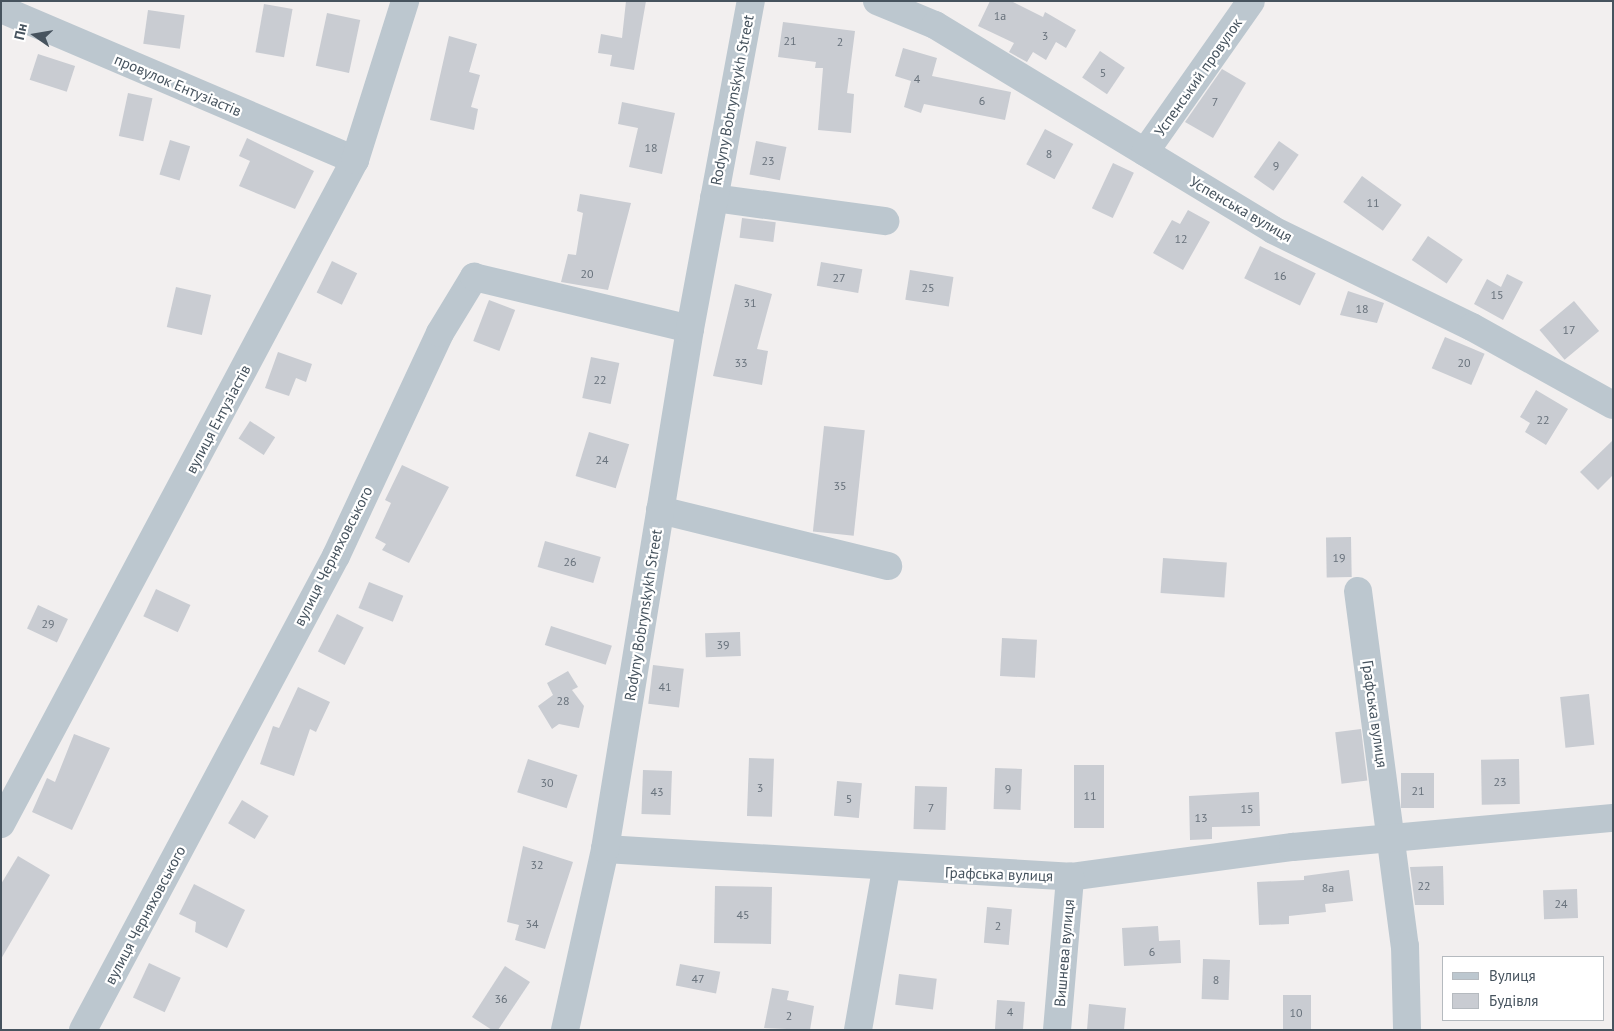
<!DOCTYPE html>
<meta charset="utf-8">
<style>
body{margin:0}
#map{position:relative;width:1614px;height:1031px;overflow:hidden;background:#f2efef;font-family:"PT Sans",sans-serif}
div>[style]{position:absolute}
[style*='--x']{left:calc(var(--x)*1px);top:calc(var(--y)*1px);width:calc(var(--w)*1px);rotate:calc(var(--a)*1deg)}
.building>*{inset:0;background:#c9ccd2;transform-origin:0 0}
.minor>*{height:28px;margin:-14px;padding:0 14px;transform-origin:14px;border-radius:14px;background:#bcc7cf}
span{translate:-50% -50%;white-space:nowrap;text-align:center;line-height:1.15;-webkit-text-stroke:4.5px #fff;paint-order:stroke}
.number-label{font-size:12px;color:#67717b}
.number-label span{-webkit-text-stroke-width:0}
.street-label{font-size:15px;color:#46535e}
.frame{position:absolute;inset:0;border:2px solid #46535e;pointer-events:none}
.legend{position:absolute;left:1442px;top:956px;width:162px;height:65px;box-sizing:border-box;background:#fff;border:1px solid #b5babf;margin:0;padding:6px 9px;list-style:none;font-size:15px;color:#46535e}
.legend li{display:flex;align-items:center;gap:10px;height:25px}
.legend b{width:25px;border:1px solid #b5babf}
.north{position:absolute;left:10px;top:10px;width:50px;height:50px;-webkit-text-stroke:4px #fff;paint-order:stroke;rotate:283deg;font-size:14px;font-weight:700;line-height:20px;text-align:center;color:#46535e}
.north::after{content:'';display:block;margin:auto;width:18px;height:22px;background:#46535e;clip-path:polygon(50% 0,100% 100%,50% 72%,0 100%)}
</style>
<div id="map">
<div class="building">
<i style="clip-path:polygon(626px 1px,646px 1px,634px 70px,610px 66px,612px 55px,598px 53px,601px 34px,622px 38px)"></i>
<i style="clip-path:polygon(990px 1px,1011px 1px,1043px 17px,1045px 12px,1076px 30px,1066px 48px,1056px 42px,1046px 60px,1033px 52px,1027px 62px,1009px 52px,1014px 43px,978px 26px)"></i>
<i style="left:264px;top:4px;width:29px;height:49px;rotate:10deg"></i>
<i style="left:148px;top:10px;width:37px;height:34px;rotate:8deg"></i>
<i style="left:327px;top:13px;width:34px;height:54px;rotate:12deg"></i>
<i style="clip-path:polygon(783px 22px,855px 31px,847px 93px,854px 94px,851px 133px,818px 130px,823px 68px,815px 68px,816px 62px,778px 57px)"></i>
<i style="clip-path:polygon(449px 36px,477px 44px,469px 72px,480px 75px,471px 107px,478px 109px,474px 130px,430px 120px)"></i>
<i style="clip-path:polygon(903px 48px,937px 58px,932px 76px,1011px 92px,1005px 120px,924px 104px,921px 113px,904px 107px,911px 81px,895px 76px)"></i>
<i style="left:1100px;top:51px;width:30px;height:32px;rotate:34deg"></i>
<i style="left:38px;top:54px;width:39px;height:27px;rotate:18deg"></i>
<i style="clip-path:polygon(1222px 69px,1246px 83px,1213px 138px,1185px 122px)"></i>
<i style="left:128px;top:93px;width:25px;height:44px;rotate:12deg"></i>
<i style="clip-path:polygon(622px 102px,675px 113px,662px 174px,629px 167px,638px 128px,618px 124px)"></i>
<i style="left:1045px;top:129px;width:32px;height:40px;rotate:28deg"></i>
<i style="clip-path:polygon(247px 138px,314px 171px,295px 209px,239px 186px,250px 161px,239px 156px)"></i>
<i style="left:170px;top:140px;width:21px;height:36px;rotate:17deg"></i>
<i style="left:756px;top:141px;width:31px;height:34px;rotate:11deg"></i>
<i style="left:1279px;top:141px;width:24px;height:44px;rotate:35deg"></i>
<i style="left:1113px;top:163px;width:23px;height:50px;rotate:25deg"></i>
<i style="left:1362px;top:176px;width:49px;height:32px;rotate:36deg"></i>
<i style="clip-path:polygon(580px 194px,631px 203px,608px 290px,561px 282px,568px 254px,576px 255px,583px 213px,577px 211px)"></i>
<i style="clip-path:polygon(1188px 210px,1210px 222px,1183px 270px,1153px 253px,1172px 220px,1180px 224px)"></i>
<i style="left:742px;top:218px;width:34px;height:20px;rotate:7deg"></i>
<i style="left:1428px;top:236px;width:42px;height:29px;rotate:34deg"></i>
<i style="left:1260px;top:246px;width:62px;height:36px;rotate:26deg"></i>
<i style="left:332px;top:261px;width:28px;height:35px;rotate:26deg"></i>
<i style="left:821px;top:262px;width:42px;height:24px;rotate:10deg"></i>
<i style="left:910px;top:270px;width:44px;height:30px;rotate:9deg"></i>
<i style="clip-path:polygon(1507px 274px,1523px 282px,1503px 320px,1474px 304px,1487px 279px,1501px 287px)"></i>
<i style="clip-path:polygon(735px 284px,772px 294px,757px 349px,768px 351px,762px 385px,713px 376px)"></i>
<i style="left:176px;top:287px;width:36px;height:41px;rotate:13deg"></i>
<i style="clip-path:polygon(1348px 291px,1384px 303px,1377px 323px,1340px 315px)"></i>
<i style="left:489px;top:300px;width:28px;height:44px;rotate:21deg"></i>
<i style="left:1574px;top:301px;width:39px;height:45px;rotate:50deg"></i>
<i style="left:1445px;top:337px;width:43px;height:34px;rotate:23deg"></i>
<i style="clip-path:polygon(278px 352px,312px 364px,306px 382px,296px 378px,289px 396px,265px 388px)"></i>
<i style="left:591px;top:357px;width:29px;height:42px;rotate:12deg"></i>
<i style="clip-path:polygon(1536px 390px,1568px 409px,1546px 445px,1525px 432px,1530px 423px,1520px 417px)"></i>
<i style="left:250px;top:421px;width:30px;height:21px;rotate:33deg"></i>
<i style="left:824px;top:426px;width:41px;height:106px;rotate:6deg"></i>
<i style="left:589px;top:432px;width:42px;height:46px;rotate:17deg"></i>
<i style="clip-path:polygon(1613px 440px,1613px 475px,1598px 490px,1580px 472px)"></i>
<i style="clip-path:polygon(402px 465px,449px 487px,409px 563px,382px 550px,386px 544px,375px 538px,391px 503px,385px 500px)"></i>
<i style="left:1351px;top:537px;width:40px;height:25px;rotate:89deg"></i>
<i style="left:545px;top:541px;width:58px;height:27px;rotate:16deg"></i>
<i style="left:1163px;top:558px;width:64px;height:35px;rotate:4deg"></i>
<i style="left:369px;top:582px;width:37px;height:28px;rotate:22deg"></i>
<i style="left:156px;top:589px;width:38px;height:30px;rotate:25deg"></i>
<i style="left:38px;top:605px;width:33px;height:26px;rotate:25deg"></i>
<i style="left:337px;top:614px;width:30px;height:42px;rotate:27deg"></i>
<i style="left:551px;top:626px;width:64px;height:20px;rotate:18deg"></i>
<i style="left:740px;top:632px;width:24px;height:35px;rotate:88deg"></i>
<i style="left:1002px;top:638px;width:35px;height:38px;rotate:3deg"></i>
<i style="left:653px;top:665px;width:31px;height:39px;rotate:7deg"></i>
<i style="clip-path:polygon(568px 671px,578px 687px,572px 690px,584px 706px,579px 728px,559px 724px,552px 729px,538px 706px,553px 695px,547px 683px)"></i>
<i style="clip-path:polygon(298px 687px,330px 702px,316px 732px,310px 729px,294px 776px,260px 764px,273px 726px,279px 728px)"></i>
<i style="left:1589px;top:694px;width:51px;height:29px;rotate:84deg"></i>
<i style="left:1361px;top:729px;width:52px;height:26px;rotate:83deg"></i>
<i style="clip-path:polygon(74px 734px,110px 748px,72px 830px,32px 812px,47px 778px,55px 782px)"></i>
<i style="left:749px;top:758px;width:25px;height:58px;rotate:2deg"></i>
<i style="left:528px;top:759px;width:52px;height:35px;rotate:18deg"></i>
<i style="left:1519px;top:759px;width:45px;height:38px;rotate:89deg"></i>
<i style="left:1074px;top:765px;width:30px;height:63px"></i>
<i style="left:995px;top:768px;width:27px;height:41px;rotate:2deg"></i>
<i style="left:643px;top:770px;width:29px;height:44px;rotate:2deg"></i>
<i style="left:1401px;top:773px;width:33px;height:35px"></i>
<i style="left:837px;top:781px;width:25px;height:35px;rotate:5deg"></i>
<i style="left:915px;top:786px;width:32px;height:43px;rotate:2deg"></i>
<i style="clip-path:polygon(1259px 792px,1260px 826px,1212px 827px,1212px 839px,1190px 840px,1189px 796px)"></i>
<i style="left:242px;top:800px;width:31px;height:27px;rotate:31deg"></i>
<i style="clip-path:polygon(523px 846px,573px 862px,545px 949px,515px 940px,519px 925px,507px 922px)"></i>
<i style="clip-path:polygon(18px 856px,50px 875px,1px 959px,1px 884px)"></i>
<i style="clip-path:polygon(1443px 866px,1444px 905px,1415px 905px,1410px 867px)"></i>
<i style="clip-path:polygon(1349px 870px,1353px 901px,1325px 904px,1326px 912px,1289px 916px,1289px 924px,1259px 925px,1257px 882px,1304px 880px,1304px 876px)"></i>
<i style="clip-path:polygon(194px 884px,245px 910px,227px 948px,195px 932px,196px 922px,179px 914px)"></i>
<i style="left:715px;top:886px;width:57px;height:57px;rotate:1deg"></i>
<i style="left:1577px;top:889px;width:29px;height:34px;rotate:88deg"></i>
<i style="left:987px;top:907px;width:25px;height:36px;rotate:5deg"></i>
<i style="clip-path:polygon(1158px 926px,1159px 941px,1180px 940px,1181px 963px,1124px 966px,1122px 928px)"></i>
<i style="left:1203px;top:959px;width:27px;height:40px;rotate:2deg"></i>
<i style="left:149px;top:963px;width:35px;height:38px;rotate:25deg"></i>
<i style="left:680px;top:964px;width:41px;height:22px;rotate:11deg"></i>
<i style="clip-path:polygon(505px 966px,530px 982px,498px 1030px,492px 1030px,472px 1017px)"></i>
<i style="left:899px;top:974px;width:38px;height:31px;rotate:7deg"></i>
<i style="clip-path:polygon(772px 988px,789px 991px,787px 1000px,814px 1006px,810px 1030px,764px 1028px)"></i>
<i style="left:1283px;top:995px;width:28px;height:35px"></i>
<i style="left:997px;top:1000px;width:28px;height:30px;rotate:4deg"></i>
<i style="clip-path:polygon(1089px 1004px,1126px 1008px,1124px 1030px,1087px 1030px)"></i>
</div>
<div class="minor">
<i style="--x:877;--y:1;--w:63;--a:22.5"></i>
<i style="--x:935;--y:25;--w:395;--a:31.2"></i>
<i style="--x:1273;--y:230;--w:221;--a:26"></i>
<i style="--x:1472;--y:327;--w:161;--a:29"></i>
<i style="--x:1;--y:9;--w:385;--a:23.1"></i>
<i style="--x:1145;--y:152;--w:184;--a:-54.9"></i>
<i style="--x:714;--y:198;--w:173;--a:7.7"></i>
<i style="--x:660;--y:510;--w:235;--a:13.8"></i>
<i style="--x:1358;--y:591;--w:358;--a:82.5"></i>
<i style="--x:1405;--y:946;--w:84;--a:88.6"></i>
<i style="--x:1;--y:824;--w:752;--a:-61.94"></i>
<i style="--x:355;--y:160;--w:167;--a:-72.5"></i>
<i style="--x:605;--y:849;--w:466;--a:3.4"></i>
<i style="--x:1070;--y:877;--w:225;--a:-7.7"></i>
<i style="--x:1293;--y:847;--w:321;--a:-5.2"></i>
<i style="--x:83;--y:1030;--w:537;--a:-61.91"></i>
<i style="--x:336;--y:556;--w:246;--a:-65"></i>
<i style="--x:440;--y:333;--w:66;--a:-58.7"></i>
<i style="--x:474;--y:277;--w:222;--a:13.5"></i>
<i style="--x:565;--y:1030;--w:185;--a:-77.5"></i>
<i style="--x:605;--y:849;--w:527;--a:-80.72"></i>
<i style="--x:690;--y:329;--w:334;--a:-79.5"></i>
<i style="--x:858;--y:1030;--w:163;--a:-80.1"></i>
<i style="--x:1057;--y:1030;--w:154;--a:-85.1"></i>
</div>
<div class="number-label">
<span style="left:1000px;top:16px">1а</span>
<span style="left:1045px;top:36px">3</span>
<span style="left:790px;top:41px">21</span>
<span style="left:840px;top:42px">2</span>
<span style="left:1103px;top:73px">5</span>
<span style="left:917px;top:79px">4</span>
<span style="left:982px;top:101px">6</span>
<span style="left:1215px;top:102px">7</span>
<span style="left:651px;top:148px">18</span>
<span style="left:1049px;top:154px">8</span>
<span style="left:768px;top:161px">23</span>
<span style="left:1276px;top:166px">9</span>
<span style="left:1373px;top:203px">11</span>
<span style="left:1181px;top:239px">12</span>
<span style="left:587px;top:274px">20</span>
<span style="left:1280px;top:276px">16</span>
<span style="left:839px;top:278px">27</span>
<span style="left:928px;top:288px">25</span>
<span style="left:1497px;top:295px">15</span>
<span style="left:750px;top:303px">31</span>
<span style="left:1362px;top:309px">18</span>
<span style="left:1569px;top:330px">17</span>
<span style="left:741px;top:363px">33</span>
<span style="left:1464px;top:363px">20</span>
<span style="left:600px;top:380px">22</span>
<span style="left:1543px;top:420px">22</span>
<span style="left:602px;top:460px">24</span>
<span style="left:840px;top:486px">35</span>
<span style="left:1339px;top:558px">19</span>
<span style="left:570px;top:562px">26</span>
<span style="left:48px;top:624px">29</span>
<span style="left:723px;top:645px">39</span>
<span style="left:665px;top:687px">41</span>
<span style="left:563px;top:701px">28</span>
<span style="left:1500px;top:782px">23</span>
<span style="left:547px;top:783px">30</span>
<span style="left:760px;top:788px">3</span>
<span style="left:1008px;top:789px">9</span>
<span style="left:1418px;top:791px">21</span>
<span style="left:657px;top:792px">43</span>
<span style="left:1090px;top:796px">11</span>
<span style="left:849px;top:799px">5</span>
<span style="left:931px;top:808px">7</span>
<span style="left:1247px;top:809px">15</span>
<span style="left:1201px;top:818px">13</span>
<span style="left:537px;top:865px">32</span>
<span style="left:1424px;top:886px">22</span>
<span style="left:1328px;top:888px">8а</span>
<span style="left:1561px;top:904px">24</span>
<span style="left:743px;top:915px">45</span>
<span style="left:532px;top:924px">34</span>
<span style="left:998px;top:926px">2</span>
<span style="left:1152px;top:952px">6</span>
<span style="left:698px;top:979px">47</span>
<span style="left:1216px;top:980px">8</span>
<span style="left:501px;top:999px">36</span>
<span style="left:1010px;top:1012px">4</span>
<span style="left:1296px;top:1013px">10</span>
<span style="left:789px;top:1016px">2</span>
</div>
<div class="street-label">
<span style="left:1198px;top:77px;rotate:-55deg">Успенський провулок</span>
<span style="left:178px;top:85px;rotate:23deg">провулок Ентузіастів</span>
<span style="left:732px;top:100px;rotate:-79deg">Rodyny Bobrynskykh Street</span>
<span style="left:1241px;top:209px;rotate:30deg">Успенська вулиця</span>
<span style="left:218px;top:419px;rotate:-62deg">вулиця Ентузіастів</span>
<span style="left:333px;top:556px;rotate:-63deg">вулиця Черняховського</span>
<span style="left:643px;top:615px;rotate:-81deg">Rodyny Bobrynskykh Street</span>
<span style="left:1375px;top:714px;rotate:82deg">Графська вулиця</span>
<span style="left:999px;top:874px;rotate:2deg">Графська вулиця</span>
<span style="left:145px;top:915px;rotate:-62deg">вулиця Черняховського</span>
<span style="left:1064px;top:953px;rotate:-85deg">Вишнева вулиця</span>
</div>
<div class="frame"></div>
<ul class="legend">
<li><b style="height:6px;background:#bcc7cf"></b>Вулиця</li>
<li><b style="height:14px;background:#c9ccd2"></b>Будівля</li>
</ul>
<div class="north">Пн</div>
</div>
